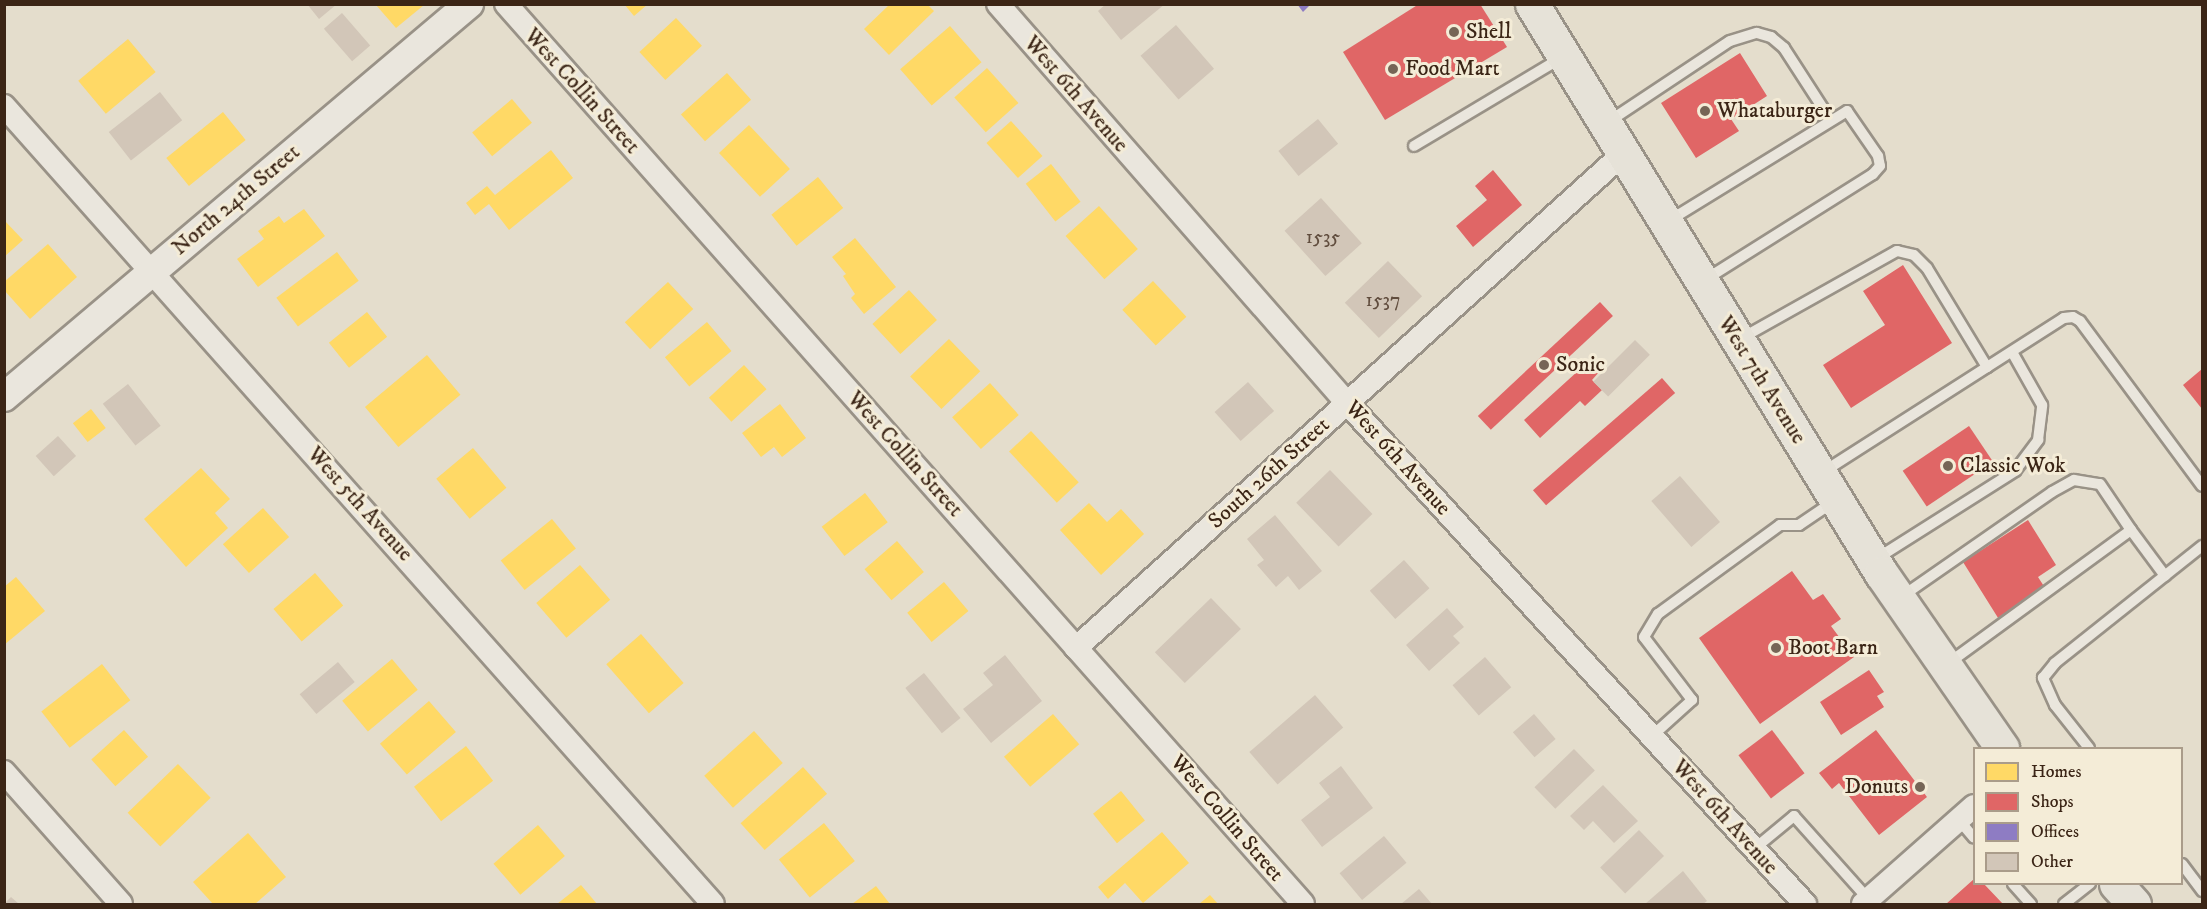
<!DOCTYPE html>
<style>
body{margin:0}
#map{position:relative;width:2207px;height:909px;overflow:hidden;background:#e4ddcc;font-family:"IM FELL DW Pica",serif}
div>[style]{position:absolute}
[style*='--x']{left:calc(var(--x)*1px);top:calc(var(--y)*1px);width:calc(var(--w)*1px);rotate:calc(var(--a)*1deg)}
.homes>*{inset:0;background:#ffd966;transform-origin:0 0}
.shops>*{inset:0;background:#e06666;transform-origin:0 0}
.offices>*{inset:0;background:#8e7cc3}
.building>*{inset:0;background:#d2c6b8;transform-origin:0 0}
.roads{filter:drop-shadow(2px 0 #999287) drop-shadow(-2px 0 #999287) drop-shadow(0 2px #999287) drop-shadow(0 -2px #999287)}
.service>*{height:10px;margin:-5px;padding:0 5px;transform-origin:5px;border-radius:5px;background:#eae6dd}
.minor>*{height:22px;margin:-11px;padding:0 11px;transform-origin:11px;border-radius:11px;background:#eae6dd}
.tertiary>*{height:28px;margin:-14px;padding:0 14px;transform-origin:14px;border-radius:14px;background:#eae6dd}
.primary>*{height:33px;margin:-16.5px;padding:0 16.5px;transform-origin:16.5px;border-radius:16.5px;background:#e6e2d8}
.dots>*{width:16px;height:16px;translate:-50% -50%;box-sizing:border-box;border:3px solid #f4ecd7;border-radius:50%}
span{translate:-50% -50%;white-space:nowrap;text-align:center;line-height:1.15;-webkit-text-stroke:6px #f4ecd7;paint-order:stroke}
.number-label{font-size:20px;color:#614d3e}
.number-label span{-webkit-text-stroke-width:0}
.poi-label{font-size:22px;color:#3b2516}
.left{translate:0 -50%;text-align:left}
.right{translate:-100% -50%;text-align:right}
.street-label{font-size:22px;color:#3b2516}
.frame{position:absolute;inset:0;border:6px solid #3b2516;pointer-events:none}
.legend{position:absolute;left:1973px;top:747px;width:210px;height:138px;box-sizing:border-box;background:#f4ecd7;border:2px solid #aa9c8a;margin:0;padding:8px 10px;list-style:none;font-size:18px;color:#3b2516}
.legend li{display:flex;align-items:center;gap:12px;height:30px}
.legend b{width:30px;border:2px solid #aa9c8a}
</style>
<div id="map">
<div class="homes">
<i style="clip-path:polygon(624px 4px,648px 4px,634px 16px)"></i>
<i style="clip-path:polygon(376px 5px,424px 5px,396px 28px)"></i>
<i style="clip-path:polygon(889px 5px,928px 5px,934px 11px,889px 55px,864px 29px)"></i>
<i style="left:676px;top:18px;width:38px;height:50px;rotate:47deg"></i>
<i style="left:950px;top:26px;width:48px;height:66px;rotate:49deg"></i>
<i style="left:128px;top:39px;width:43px;height:65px;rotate:50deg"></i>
<i style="left:987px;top:68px;width:47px;height:44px;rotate:48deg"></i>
<i style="left:727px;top:73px;width:36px;height:62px;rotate:48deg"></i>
<i style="left:512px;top:99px;width:31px;height:52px;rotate:50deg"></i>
<i style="left:223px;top:112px;width:36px;height:73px;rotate:51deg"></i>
<i style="left:1011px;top:121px;width:47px;height:33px;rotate:48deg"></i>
<i style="left:749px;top:125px;width:60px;height:41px;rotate:47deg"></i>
<i style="clip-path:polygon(551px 150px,573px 178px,509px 230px,489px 204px,475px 215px,466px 203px,487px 186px,495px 195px)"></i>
<i style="left:1051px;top:164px;width:48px;height:32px;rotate:52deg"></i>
<i style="left:818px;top:177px;width:40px;height:60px;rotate:51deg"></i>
<i style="left:1099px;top:206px;width:58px;height:45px;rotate:48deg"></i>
<i style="clip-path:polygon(304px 209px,325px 236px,258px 287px,237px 259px,264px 239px,258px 231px,279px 216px,284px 223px)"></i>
<i style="clip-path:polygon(4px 220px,23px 240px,4px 257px)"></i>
<i style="clip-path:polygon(855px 238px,896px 287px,864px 314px,851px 298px,855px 294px,843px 276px,846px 274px,832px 257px)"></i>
<i style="clip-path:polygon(48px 244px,77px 277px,30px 319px,4px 290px,4px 282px)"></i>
<i style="left:337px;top:252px;width:36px;height:76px;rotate:53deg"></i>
<i style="left:1153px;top:281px;width:49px;height:42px;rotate:47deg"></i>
<i style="left:668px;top:282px;width:37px;height:59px;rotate:47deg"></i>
<i style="left:909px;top:290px;width:41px;height:50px;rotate:47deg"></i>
<i style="left:367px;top:312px;width:32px;height:49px;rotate:51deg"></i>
<i style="left:707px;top:322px;width:38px;height:55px;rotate:50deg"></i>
<i style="left:949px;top:339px;width:45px;height:54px;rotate:46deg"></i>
<i style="left:427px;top:355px;width:52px;height:81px;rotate:50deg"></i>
<i style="left:744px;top:365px;width:33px;height:48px;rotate:47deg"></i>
<i style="left:990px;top:383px;width:43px;height:51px;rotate:48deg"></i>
<i style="clip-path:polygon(780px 404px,806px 438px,782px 457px,774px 447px,761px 457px,742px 433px)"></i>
<i style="left:91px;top:409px;width:24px;height:23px;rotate:52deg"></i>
<i style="left:1031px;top:431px;width:70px;height:30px;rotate:47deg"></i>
<i style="left:473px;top:448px;width:52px;height:48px;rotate:50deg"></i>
<i style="clip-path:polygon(201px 468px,230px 499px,215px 513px,228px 528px,186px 567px,144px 519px)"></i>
<i style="left:865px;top:493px;width:37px;height:55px;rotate:52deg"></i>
<i style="clip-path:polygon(1089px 503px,1107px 522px,1121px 509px,1144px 534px,1101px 575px,1060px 530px)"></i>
<i style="left:263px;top:508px;width:39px;height:54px;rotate:48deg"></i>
<i style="left:552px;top:519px;width:38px;height:66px;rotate:51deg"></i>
<i style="left:897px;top:541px;width:41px;height:43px;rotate:49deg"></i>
<i style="left:580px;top:565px;width:46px;height:58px;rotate:49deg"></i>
<i style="left:315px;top:573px;width:43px;height:55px;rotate:49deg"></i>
<i style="clip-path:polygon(16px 577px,45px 611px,4px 645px,4px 587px)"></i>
<i style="left:944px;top:582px;width:38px;height:48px;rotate:50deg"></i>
<i style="left:641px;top:634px;width:65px;height:46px;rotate:49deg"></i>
<i style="left:392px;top:659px;width:40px;height:65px;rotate:50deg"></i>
<i style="left:102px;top:664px;width:46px;height:77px;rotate:52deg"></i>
<i style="left:429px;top:701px;width:41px;height:65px;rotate:49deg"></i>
<i style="left:1053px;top:714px;width:40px;height:65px;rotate:49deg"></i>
<i style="left:124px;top:730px;width:36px;height:44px;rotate:48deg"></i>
<i style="left:754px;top:731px;width:43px;height:67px;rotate:48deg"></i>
<i style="left:466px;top:746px;width:44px;height:66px;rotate:52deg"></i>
<i style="left:178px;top:764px;width:47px;height:70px;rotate:46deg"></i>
<i style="left:803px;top:767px;width:36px;height:84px;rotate:48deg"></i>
<i style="left:1121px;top:791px;width:38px;height:36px;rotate:51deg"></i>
<i style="left:824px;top:823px;width:49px;height:58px;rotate:51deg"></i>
<i style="left:538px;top:825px;width:41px;height:59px;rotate:49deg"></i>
<i style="clip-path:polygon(1162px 832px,1189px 863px,1143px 903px,1125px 883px,1108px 899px,1098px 887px)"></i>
<i style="clip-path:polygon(248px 833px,286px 877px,255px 904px,213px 904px,193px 882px)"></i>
<i style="clip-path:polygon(581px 885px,597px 904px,557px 904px)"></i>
<i style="clip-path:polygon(876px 886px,890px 904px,852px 904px)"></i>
<i style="clip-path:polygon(1210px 895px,1218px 904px,1199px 904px)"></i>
</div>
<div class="shops">
<i style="clip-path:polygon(1419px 4px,1480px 4px,1507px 47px,1385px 120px,1343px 52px)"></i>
<i style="clip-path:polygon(1740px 53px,1767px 96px,1731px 119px,1739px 131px,1696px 158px,1661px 103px)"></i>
<i style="clip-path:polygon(1493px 170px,1522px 205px,1473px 247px,1456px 226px,1487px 200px,1475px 186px)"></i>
<i style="clip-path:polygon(1903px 265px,1952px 343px,1851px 408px,1823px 365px,1885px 325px,1863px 291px)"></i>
<i style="left:1600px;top:302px;width:19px;height:167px;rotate:47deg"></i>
<i style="clip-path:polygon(1589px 361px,1599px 372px,1592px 380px,1602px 390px,1585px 406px,1580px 401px,1540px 438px,1524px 420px)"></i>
<i style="clip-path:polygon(2202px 369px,2202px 409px,2183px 385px)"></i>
<i style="left:1662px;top:378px;width:20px;height:171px;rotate:49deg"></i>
<i style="left:1969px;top:426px;width:43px;height:80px;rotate:56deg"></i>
<i style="clip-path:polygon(2028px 520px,2056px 565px,2038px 577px,2047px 591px,2000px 621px,1963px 562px)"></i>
<i style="clip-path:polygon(1792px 571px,1813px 600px,1823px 594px,1841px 619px,1831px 626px,1854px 657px,1760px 724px,1699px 638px)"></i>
<i style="clip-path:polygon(1869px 670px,1884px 692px,1877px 696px,1884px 707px,1841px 735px,1820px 702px)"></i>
<i style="left:1772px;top:730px;width:54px;height:42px;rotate:53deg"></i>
<i style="clip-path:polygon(1876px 730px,1927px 797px,1879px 835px,1839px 783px,1832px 789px,1819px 773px)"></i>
<i style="clip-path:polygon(1974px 879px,1974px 884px,1984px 884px,2003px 904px,1946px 904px)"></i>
</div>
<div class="offices">
<i style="clip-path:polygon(1297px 4px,1311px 4px,1303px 12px)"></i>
</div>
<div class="building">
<i style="clip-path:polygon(307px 4px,337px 4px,319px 19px)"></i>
<i style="clip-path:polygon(1106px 4px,1165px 4px,1121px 40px,1098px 11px)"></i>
<i style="left:342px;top:13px;width:43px;height:24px;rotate:49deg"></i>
<i style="left:1176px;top:25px;width:58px;height:47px;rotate:49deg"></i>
<i style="left:160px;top:92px;width:36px;height:65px;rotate:52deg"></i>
<i style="left:1318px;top:119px;width:32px;height:51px;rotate:51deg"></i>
<i style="left:1321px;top:198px;width:61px;height:49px;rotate:48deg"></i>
<i style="left:1388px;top:261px;width:49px;height:60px;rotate:46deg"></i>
<i style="left:1635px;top:340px;width:21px;height:59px;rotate:45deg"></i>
<i style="left:1248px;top:382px;width:39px;height:45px;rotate:48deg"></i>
<i style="left:128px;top:384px;width:53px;height:32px;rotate:52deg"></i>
<i style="left:58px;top:436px;width:27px;height:30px;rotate:48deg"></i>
<i style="left:1330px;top:470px;width:61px;height:47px;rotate:46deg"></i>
<i style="left:1680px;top:476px;width:61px;height:38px;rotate:49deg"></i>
<i style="clip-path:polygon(1275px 515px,1322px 571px,1299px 590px,1288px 576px,1276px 587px,1257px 565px,1264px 560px,1247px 539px)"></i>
<i style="left:1404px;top:560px;width:38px;height:46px;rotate:48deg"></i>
<i style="left:1211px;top:598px;width:43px;height:78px;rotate:46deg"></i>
<i style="clip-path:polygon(1447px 608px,1464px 627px,1453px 636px,1460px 643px,1429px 671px,1406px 645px)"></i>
<i style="clip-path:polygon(1005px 655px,1042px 701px,991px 743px,963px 709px,993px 685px,983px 673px)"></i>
<i style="left:1485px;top:657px;width:40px;height:43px;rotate:49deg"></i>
<i style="left:338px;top:662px;width:26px;height:50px;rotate:50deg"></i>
<i style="left:924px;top:673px;width:58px;height:24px;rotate:51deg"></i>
<i style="left:1315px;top:695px;width:43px;height:87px;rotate:49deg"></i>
<i style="left:1534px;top:714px;width:33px;height:28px;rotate:49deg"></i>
<i style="left:1574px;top:749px;width:30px;height:55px;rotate:46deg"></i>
<i style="clip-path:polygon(1341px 766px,1373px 808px,1322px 847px,1301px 820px,1330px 797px,1319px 783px)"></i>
<i style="clip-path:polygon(1603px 785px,1638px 821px,1614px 843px,1593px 821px,1584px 830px,1570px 816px)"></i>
<i style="left:1639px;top:830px;width:36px;height:54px;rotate:46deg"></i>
<i style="left:1384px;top:836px;width:35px;height:58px;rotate:50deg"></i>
<i style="clip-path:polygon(1683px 871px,1707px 901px,1703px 904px,1645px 904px)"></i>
<i style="clip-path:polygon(1419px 889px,1432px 904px,1401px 904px)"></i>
<i style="clip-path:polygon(11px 897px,19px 904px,4px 904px)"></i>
</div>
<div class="roads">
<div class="service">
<i style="--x:1608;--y:122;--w:146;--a:-33.6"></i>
<i style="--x:1730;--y:41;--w:28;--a:-17"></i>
<i style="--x:1757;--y:33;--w:15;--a:16"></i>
<i style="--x:1771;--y:37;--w:17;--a:40"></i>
<i style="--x:1784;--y:48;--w:85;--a:57.1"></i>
<i style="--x:1414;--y:146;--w:171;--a:-30.9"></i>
<i style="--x:1670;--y:220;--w:208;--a:-31.6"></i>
<i style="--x:1847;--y:111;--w:55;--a:55.4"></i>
<i style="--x:1878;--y:156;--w:10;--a:79"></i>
<i style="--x:1880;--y:166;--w:11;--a:131"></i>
<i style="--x:1873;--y:174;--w:199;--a:147.8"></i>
<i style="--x:1740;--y:339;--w:180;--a:-29.3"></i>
<i style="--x:1897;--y:251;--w:17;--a:13"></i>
<i style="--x:1914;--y:255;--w:18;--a:45"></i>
<i style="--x:1927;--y:268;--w:116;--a:58.8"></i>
<i style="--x:1823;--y:472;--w:286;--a:-32.6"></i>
<i style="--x:2064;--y:318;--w:9;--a:-6"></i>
<i style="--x:2073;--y:317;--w:8;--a:30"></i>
<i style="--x:2080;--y:321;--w:205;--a:53.5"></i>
<i style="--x:2131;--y:530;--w:57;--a:53.5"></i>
<i style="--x:1876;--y:559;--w:165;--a:-32.3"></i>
<i style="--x:2015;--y:471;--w:39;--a:-53"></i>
<i style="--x:2038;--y:440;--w:35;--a:-83"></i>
<i style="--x:2042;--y:405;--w:61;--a:-119.5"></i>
<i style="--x:1901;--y:597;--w:184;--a:-34.8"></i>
<i style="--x:2052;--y:492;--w:25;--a:-29"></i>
<i style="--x:2074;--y:480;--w:26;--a:9"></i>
<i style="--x:2100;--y:484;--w:55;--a:56"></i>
<i style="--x:2131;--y:530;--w:228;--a:143.9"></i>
<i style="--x:1652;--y:736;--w:54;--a:-42"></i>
<i style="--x:1692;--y:700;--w:79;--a:-127.3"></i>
<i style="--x:1644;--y:637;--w:27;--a:-59"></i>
<i style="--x:1658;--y:614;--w:151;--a:-36.1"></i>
<i style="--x:1780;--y:525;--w:19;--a:0"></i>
<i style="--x:1799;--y:525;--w:41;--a:-34.1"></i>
<i style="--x:2089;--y:748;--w:55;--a:-128.3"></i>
<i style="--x:2055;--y:705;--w:30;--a:-114"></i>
<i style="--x:2043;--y:678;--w:19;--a:-51"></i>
<i style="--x:2055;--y:663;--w:188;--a:-38.5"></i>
<i style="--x:1959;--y:820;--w:23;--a:50"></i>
<i style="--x:1754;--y:849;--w:52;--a:-39.5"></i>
<i style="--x:1794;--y:816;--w:113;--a:48.2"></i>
<i style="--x:2182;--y:864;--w:34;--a:53"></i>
<i style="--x:2013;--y:884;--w:27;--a:48"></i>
<i style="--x:2064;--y:904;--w:33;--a:-38"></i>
</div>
<div class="minor">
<i style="--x:506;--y:4;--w:1202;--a:48.47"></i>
<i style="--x:998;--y:4;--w:530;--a:48.82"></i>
<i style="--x:1347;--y:403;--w:679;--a:47.57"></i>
<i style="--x:4;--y:106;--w:1067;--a:48.38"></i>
<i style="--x:1076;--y:648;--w:737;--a:-42.09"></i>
<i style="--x:4;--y:772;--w:176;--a:48.4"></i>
<i style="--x:1863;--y:904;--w:148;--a:-41.4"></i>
</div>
<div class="tertiary">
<i style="--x:4;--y:397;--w:609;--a:-40.2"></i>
</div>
<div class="primary">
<i style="--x:1532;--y:4;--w:668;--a:58.48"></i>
<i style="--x:1881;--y:573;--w:213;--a:55.3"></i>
<i style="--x:2116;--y:884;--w:27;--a:48"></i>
</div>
</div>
<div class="dots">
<i style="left:1454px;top:32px;background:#766556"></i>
<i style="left:1393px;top:69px;background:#766556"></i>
<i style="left:1705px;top:111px;background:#766556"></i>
<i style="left:1544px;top:365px;background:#766556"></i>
<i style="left:1948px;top:466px;background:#766556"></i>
<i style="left:1776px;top:648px;background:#766556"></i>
<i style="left:1920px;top:787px;background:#766556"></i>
</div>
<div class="number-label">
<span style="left:1323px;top:237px">1535</span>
<span style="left:1383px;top:300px">1537</span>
</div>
<div class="poi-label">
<span class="left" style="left:1466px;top:32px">Shell</span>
<span class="left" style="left:1405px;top:69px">Food Mart</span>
<span class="left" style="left:1717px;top:111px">Whataburger</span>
<span class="left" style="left:1556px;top:365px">Sonic</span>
<span class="left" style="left:1960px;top:466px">Classic Wok</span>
<span class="left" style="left:1788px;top:648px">Boot Barn</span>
<span class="right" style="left:1908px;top:787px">Donuts</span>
</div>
<div class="street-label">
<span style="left:582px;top:91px;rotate:48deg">West Collin Street</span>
<span style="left:1076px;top:94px;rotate:49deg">West 6th Avenue</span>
<span style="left:236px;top:200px;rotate:-40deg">North 24th Street</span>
<span style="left:1762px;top:380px;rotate:58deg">West 7th Avenue</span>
<span style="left:905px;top:454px;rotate:48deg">West Collin Street</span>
<span style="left:1398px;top:458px;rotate:48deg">West 6th Avenue</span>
<span style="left:1269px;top:473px;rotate:-42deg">South 26th Street</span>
<span style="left:360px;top:504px;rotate:48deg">West 5th Avenue</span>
<span style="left:1725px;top:817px;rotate:48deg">West 6th Avenue</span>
<span style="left:1227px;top:818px;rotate:49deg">West Collin Street</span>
</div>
<div class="frame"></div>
<ul class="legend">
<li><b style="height:16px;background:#ffd966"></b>Homes</li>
<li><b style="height:16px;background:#e06666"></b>Shops</li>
<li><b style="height:16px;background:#8e7cc3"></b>Offices</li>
<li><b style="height:16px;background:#d2c6b8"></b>Other</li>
</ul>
</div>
